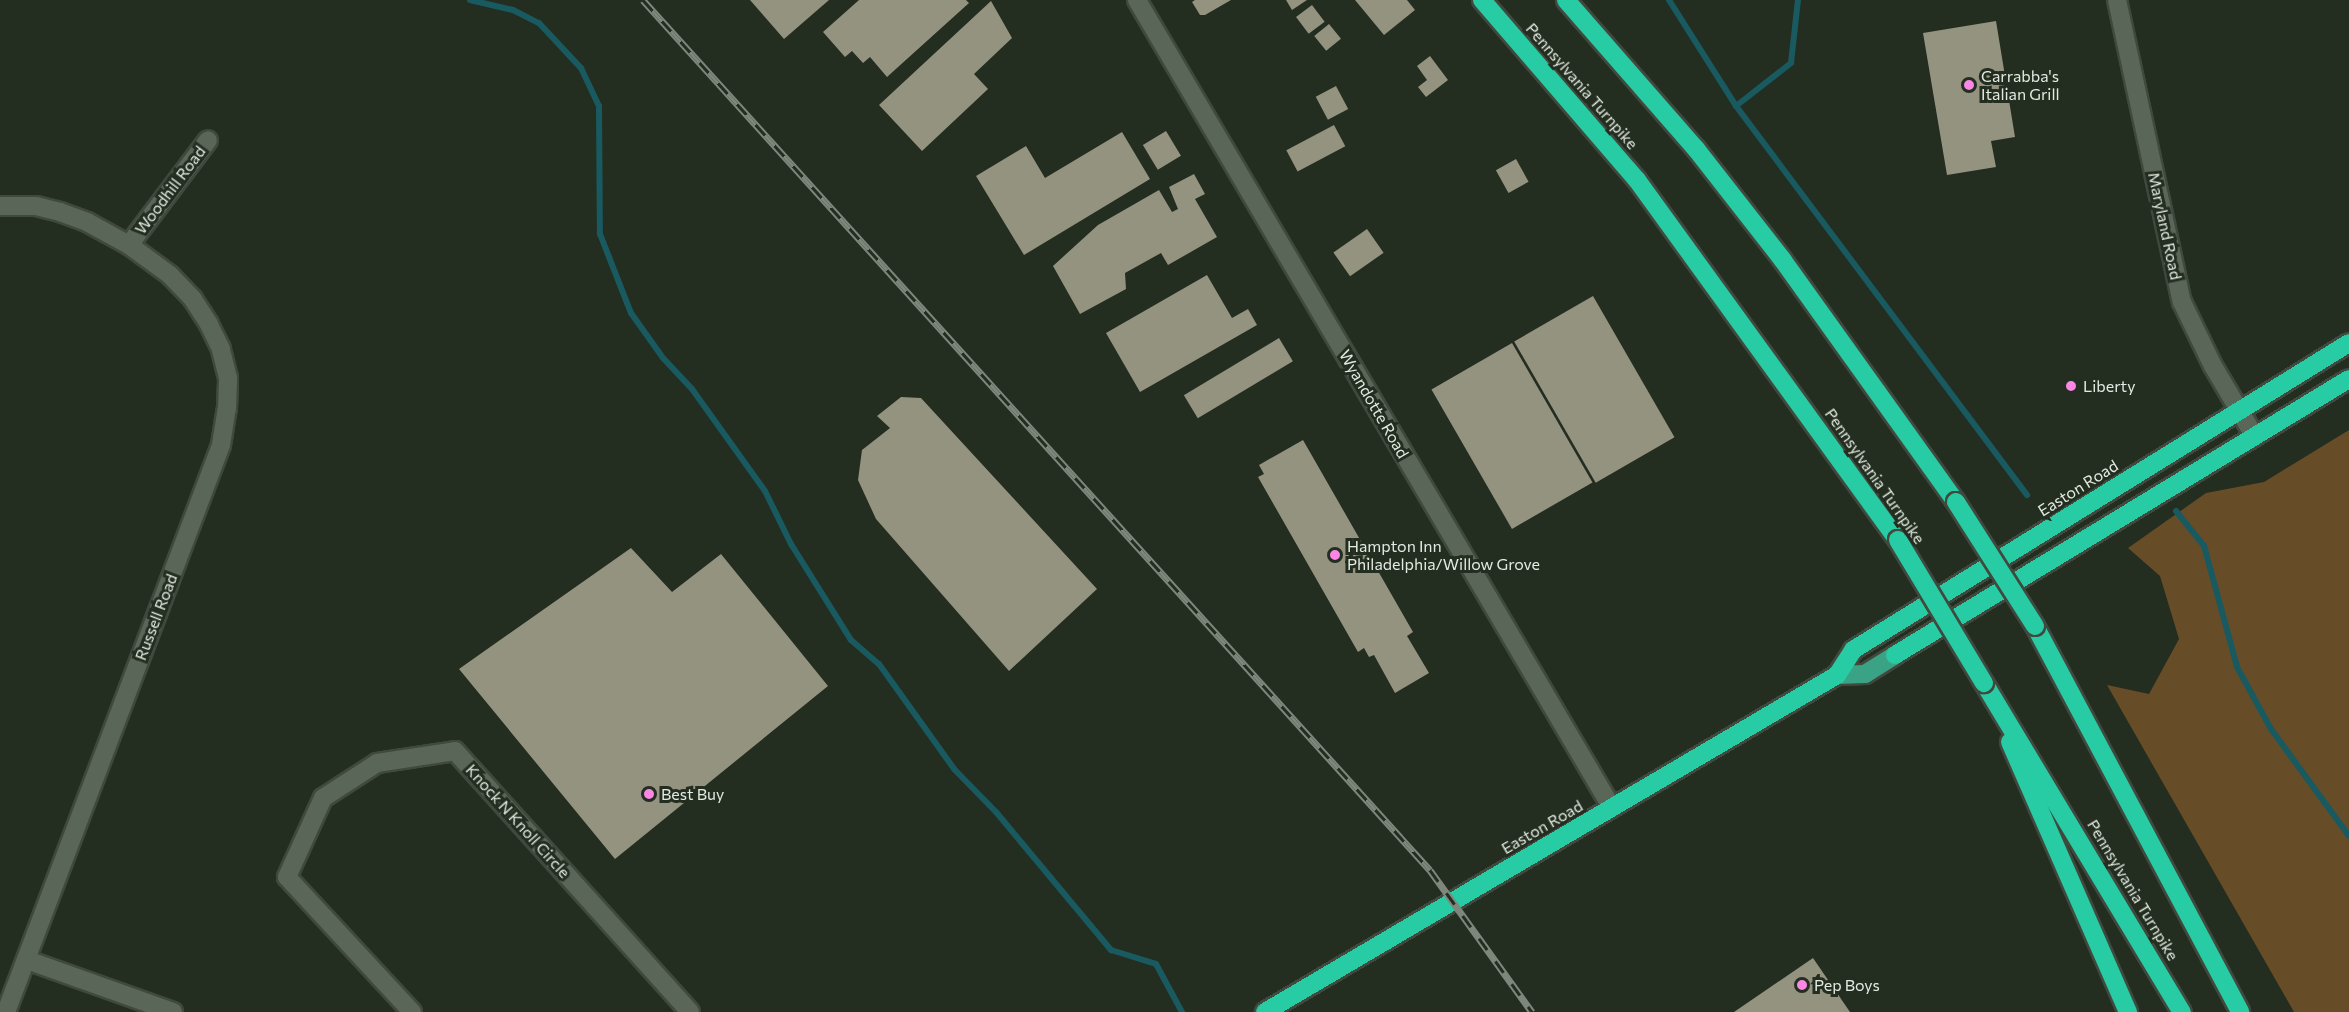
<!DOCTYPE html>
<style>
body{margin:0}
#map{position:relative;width:2349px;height:1012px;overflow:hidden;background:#232d20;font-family:Commissioner,sans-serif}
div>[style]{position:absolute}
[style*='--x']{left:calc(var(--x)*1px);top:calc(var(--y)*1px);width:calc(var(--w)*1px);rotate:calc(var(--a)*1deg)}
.forest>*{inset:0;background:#674c28}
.stream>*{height:6px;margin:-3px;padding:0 3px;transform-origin:3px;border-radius:3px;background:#195a60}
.building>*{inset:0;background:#949380;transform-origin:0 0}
.roads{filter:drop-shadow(2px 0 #40493e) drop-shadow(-2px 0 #40493e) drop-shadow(0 2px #40493e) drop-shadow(0 -2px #40493e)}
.minor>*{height:18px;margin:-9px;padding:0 9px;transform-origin:9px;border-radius:9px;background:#5a6657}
.major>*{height:18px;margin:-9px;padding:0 9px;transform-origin:9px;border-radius:9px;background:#3ba385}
.highway>*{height:18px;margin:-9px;padding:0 9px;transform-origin:9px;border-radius:9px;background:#27cca4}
.rail>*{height:7px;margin-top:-3.5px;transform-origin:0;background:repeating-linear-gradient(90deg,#232d20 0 14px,#7e877c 0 28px);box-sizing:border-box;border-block:2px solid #7e877c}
.bridges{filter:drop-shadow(2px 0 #40493e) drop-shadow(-2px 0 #40493e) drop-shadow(0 2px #40493e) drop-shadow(0 -2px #40493e)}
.highway-bridge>*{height:18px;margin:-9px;padding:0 9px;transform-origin:9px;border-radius:9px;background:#27cca4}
.dots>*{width:16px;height:16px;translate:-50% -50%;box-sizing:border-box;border:3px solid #232d20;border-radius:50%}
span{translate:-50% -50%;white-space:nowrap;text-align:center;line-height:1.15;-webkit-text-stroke:6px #232d20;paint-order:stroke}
.poi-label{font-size:16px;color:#e3eae1}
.left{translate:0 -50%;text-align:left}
.street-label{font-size:16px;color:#e3eae1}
</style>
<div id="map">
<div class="forest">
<i style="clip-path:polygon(2349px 430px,2349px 1012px,2294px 1012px,2107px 685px,2149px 694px,2179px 639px,2160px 576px,2128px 548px,2206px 493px,2264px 482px)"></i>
</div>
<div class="stream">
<i style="--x:470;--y:0;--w:44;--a:13.1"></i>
<i style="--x:513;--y:10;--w:29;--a:27"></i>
<i style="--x:539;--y:23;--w:62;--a:47"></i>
<i style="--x:581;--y:68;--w:42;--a:64.7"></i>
<i style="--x:599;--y:106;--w:128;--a:89.6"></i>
<i style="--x:600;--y:234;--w:85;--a:68.6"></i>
<i style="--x:631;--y:313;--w:55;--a:54.6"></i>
<i style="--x:663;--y:358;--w:42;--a:46.9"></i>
<i style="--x:692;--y:389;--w:125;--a:54.4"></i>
<i style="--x:765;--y:491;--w:59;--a:63.9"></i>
<i style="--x:791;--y:544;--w:113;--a:58"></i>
<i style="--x:851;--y:640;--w:37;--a:41"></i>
<i style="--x:879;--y:664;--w:130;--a:54.4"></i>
<i style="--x:955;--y:770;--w:59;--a:45.7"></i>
<i style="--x:996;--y:812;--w:180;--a:50.2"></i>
<i style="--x:1111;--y:950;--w:47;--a:17.3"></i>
<i style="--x:1156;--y:964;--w:55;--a:61.6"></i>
<i style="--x:1669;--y:0;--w:125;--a:57.7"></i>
<i style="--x:1736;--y:106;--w:486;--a:53.2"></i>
<i style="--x:1736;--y:106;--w:70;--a:-38"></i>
<i style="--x:1791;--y:63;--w:63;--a:-83.7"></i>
<i style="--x:2176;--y:511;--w:45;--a:51.3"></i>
<i style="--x:2204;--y:546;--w:125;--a:74.7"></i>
<i style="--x:2237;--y:667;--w:71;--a:61.3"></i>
<i style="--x:2271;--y:729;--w:132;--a:53.9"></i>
</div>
<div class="building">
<i style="clip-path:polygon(750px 0,829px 0,784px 39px)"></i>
<i style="clip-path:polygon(859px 0,966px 0,969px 3px,887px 77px,870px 57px,863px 63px,852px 51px,845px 57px,823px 32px)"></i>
<i style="clip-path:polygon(1195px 0,1231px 0,1205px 15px,1200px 15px,1192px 2px)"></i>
<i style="clip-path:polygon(1286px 0,1307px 0,1292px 10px)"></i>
<i style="clip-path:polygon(1355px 0,1407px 0,1415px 10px,1384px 35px)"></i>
<i style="clip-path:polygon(991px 1px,1012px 38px,974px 74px,988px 89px,922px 151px,879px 105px)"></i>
<i style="left:1312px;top:5px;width:21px;height:20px;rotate:53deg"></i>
<i style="clip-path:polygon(1996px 21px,2015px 137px,1991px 141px,1996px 167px,1947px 175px,1923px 33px)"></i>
<i style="left:1329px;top:24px;width:19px;height:19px;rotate:51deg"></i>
<i style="clip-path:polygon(1430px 56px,1448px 80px,1426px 97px,1418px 87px,1427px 80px,1417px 66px)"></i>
<i style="left:1336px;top:86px;width:26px;height:23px;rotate:62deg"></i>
<i style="left:1334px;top:125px;width:24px;height:54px;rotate:62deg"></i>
<i style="left:1166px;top:131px;width:29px;height:27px;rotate:59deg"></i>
<i style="clip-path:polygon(1122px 132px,1150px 179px,1024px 255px,976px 176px,1026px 146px,1045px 178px)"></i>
<i style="left:1516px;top:159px;width:26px;height:23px;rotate:61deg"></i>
<i style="clip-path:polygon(1194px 174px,1205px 194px,1195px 199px,1217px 237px,1168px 265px,1161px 253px,1125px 273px,1126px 289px,1080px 314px,1053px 266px,1098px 225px,1159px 190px,1172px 212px,1178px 209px,1169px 187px)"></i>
<i style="left:1367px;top:229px;width:29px;height:41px;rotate:55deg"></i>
<i style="clip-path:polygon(1207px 275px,1232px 318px,1248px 309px,1257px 325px,1140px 392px,1106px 333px)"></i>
<i style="left:1593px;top:296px;width:163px;height:91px;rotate:60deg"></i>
<i style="left:1279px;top:338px;width:27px;height:111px;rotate:59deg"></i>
<i style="left:1512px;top:343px;width:161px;height:93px;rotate:60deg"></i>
<i style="clip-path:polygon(901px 397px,921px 398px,1097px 589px,1009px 671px,876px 519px,858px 480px,862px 450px,890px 428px,877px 416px)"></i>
<i style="clip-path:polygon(1303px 440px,1413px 632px,1407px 636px,1429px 673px,1395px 693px,1374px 655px,1369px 657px,1364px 648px,1358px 652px,1258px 477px,1264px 474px,1259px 465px)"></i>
<i style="clip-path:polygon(631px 548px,672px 592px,721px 554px,828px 686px,615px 859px,459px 669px)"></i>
<i style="clip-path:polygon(1813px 958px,1850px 1012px,1734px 1012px)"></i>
</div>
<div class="roads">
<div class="minor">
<i style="--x:1137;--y:0;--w:937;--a:59.55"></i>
<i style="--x:2117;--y:0;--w:309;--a:77.9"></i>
<i style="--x:2182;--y:302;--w:71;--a:64.2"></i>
<i style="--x:2213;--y:366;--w:82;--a:59.4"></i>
<i style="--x:0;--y:206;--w:36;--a:0"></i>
<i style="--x:36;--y:206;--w:25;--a:14"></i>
<i style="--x:60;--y:212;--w:29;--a:20"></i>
<i style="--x:87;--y:222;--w:48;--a:28.7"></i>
<i style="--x:129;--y:245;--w:131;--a:-53"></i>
<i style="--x:27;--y:960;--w:155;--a:19.6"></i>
<i style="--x:6;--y:1012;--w:606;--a:-69.23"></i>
<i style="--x:221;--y:445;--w:36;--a:-81"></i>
<i style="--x:227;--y:409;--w:31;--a:-88"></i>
<i style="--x:228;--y:378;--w:30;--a:-104"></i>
<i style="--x:221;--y:349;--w:28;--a:-116"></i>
<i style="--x:209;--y:324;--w:30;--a:-123"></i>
<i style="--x:193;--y:299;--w:33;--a:-134"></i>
<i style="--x:170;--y:275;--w:51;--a:-143.8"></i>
<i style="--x:412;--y:1012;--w:184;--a:-132.8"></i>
<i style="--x:287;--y:877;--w:87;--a:-65.5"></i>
<i style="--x:323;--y:798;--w:64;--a:-32.9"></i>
<i style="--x:377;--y:763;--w:79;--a:-8.7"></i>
<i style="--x:455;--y:751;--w:351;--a:48"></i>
</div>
<div class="major">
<i style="--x:1837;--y:675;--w:28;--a:-2"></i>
<i style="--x:1865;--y:674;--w:36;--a:-32"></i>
</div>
<div class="highway">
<i style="--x:1482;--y:0;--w:238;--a:49.3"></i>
<i style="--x:1637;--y:180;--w:445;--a:54.1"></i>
<i style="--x:1566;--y:0;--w:198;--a:48.9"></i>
<i style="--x:1696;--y:149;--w:140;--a:52"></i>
<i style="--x:1782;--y:259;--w:299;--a:54.4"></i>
<i style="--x:2035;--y:626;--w:437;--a:62"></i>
<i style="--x:1895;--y:655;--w:531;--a:-31.3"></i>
<i style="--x:1984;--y:683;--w:384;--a:59"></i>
<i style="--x:2010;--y:742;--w:295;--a:66.4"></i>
<i style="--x:1265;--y:1012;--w:664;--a:-30.5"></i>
<i style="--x:1837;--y:675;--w:30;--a:-57"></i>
<i style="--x:1853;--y:650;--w:583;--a:-31.76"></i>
</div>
</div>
<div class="rail">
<i style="--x:643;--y:0;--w:1173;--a:47.87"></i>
<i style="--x:1430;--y:870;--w:175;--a:54.3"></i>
</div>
<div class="bridges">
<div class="highway-bridge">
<i style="--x:1956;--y:502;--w:147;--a:57.5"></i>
<i style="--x:1898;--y:540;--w:167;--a:59"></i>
</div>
</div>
<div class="dots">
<i style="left:1969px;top:85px;background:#fb87e5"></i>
<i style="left:2071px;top:386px;background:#fb87e5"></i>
<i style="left:1335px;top:555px;background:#fb87e5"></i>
<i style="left:649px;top:794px;background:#fb87e5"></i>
<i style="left:1802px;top:985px;background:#fb87e5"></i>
</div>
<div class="poi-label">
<span class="left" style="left:1981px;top:85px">Carrabba's<br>Italian Grill</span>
<span class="left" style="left:2083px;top:386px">Liberty</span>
<span class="left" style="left:1347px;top:555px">Hampton Inn<br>Philadelphia/Willow Grove</span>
<span class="left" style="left:661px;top:794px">Best Buy</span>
<span class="left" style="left:1814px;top:985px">Pep Boys</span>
</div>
<div class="street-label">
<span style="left:1582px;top:86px;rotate:49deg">Pennsylvania Turnpike</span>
<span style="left:170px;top:190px;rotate:-53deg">Woodhill Road</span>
<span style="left:2165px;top:226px;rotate:78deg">Maryland Road</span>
<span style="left:1374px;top:404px;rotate:60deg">Wyandotte Road</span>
<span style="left:1875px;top:476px;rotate:55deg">Pennsylvania Turnpike</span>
<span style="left:2078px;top:488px;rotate:-32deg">Easton Road</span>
<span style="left:156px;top:617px;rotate:-69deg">Russell Road</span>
<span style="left:518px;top:821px;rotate:48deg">Knock N Knoll Circle</span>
<span style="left:1542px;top:827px;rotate:-30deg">Easton Road</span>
<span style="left:2133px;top:890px;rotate:59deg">Pennsylvania Turnpike</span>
</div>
</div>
